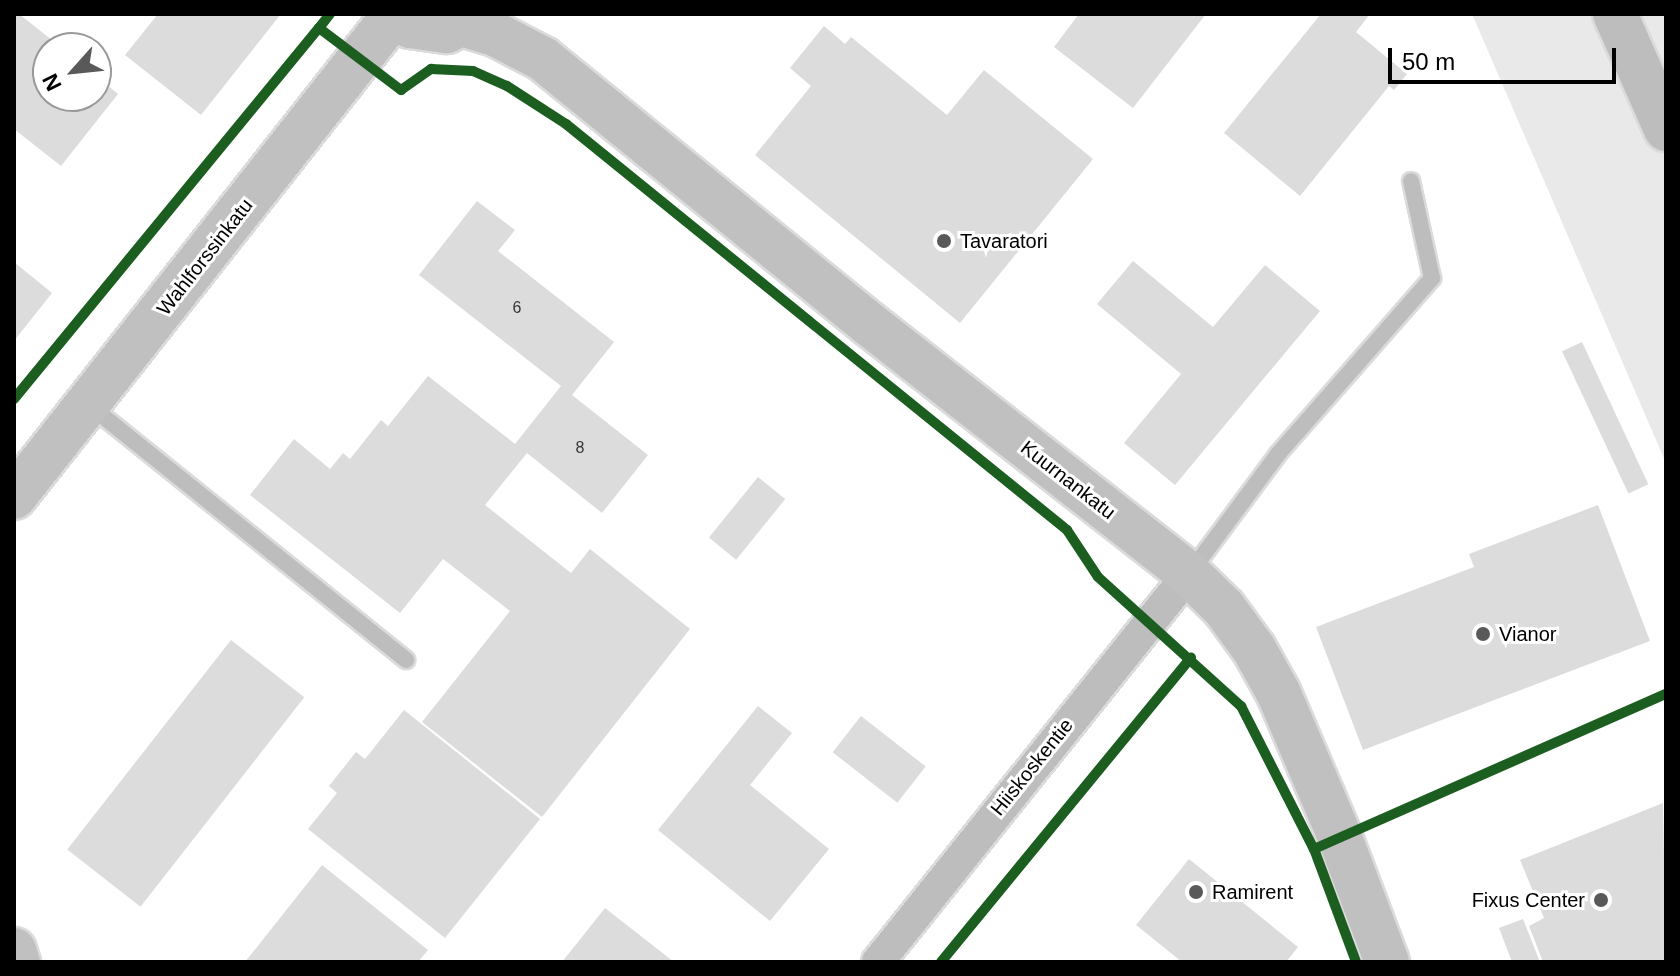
<!DOCTYPE html>
<style>
body{margin:0}
#map{position:relative;width:1680px;height:976px;overflow:hidden;background:#fff;font-family:Helvetica,sans-serif}
div>[style]{position:absolute}
[style*='--x']{left:calc(var(--x)*1px);top:calc(var(--y)*1px);width:calc(var(--w)*1px);rotate:calc(var(--a)*1deg)}
.green>*{inset:0;background:#e9e9e9}
.building>*{inset:0;background:#dcdcdc;transform-origin:0 0}
.roads{filter:drop-shadow(2px 0 #dbdbdb) drop-shadow(-2px 0 #dbdbdb) drop-shadow(0 2px #dbdbdb) drop-shadow(0 -2px #dbdbdb)}
.lane>*{height:16px;margin:-8px;padding:0 8px;transform-origin:8px;border-radius:8px;background:#bdbdbd}
.street>*{height:32px;margin:-16px;padding:0 16px;transform-origin:16px;border-radius:16px;background:#bdbdbd}
.secondary>*{height:44px;margin:-22px;padding:0 22px;transform-origin:22px;border-radius:22px;background:#c0c0c0}
.highway>*{height:44px;margin:-22px;padding:0 22px;transform-origin:22px;border-radius:22px;background:#bdbdbd}
.cycleway>*{height:10px;margin:-5px;padding:0 5px;transform-origin:5px;border-radius:5px;background:#1b5e20}
.dots>*{width:22px;height:22px;translate:-50% -50%;box-sizing:border-box;border:4px solid #fff;border-radius:50%}
span{translate:-50% -50%;white-space:nowrap;text-align:center;line-height:1.15;-webkit-text-stroke:6px #fff;paint-order:stroke}
.number-label{font-size:16px;color:#373737}
.number-label span{-webkit-text-stroke-width:0}
.poi-label{font-size:20px;color:#000}
.left{translate:0 -50%;text-align:left}
.right{translate:-100% -50%;text-align:right}
.street-label{font-size:20px;color:#000}
.frame{position:absolute;inset:0;border:16px solid #000;pointer-events:none}
.north{position:absolute;left:32px;top:32px;width:80px;height:80px;box-sizing:border-box;background:#fff;border:2px solid #999;border-radius:50%;rotate:243deg;font-size:22px;font-weight:700;line-height:32px;text-align:center;color:#000}
.north::after{content:'';display:block;margin:auto;width:28px;height:36px;background:#595959;clip-path:polygon(50% 0,100% 100%,50% 72%,0 100%)}
.scale{position:absolute;left:1388px;top:48px;width:228px;height:36px;box-sizing:border-box;border:4px solid #000;border-top:0;padding-left:10px;font-size:24px;line-height:28px;white-space:nowrap;color:#000;-webkit-text-stroke:6px #fff;paint-order:stroke}
</style>
<div id="map">
<div class="green">
<i style="clip-path:polygon(1472px 14px,1666px 14px,1666px 463px)"></i>
</div>
<div class="building">
<i style="clip-path:polygon(14px 14px,19px 14px,62px 48px,48px 48px,48px 96px,96px 96px,96px 76px,118px 94px,61px 166px,14px 129px)"></i>
<i style="clip-path:polygon(158px 14px,281px 14px,201px 115px,125px 55px)"></i>
<i style="clip-path:polygon(1079px 14px,1206px 14px,1133px 108px,1054px 47px)"></i>
<i style="clip-path:polygon(1321px 14px,1370px 14px,1356px 32px,1407px 74px,1394px 90px,1389px 86px,1300px 196px,1224px 133px)"></i>
<i style="clip-path:polygon(824px 26px,845px 44px,851px 37px,947px 115px,984px 70px,1093px 159px,960px 323px,755px 155px,811px 86px,790px 68px)"></i>
<i style="clip-path:polygon(477px 201px,515px 230px,498px 251px,614px 342px,572px 395px,648px 455px,602px 513px,527px 453px,485px 505px,571px 573px,590px 549px,690px 629px,542px 817px,422px 722px,510px 611px,443px 559px,400px 613px,250px 495px,294px 439px,330px 469px,343px 453px,350px 459px,381px 420px,388px 426px,428px 376px,515px 444px,561px 386px,419px 275px)"></i>
<i style="clip-path:polygon(1133px 261px,1213px 327px,1265px 265px,1320px 311px,1175px 485px,1124px 443px,1181px 374px,1097px 304px)"></i>
<i style="clip-path:polygon(14px 262px,52px 293px,14px 341px)"></i>
<i style="left:1582px;top:342px;width:157px;height:22px;rotate:65deg"></i>
<i style="left:758px;top:477px;width:35px;height:78px;rotate:39deg"></i>
<i style="clip-path:polygon(1598px 505px,1650px 641px,1363px 750px,1316px 627px,1474px 567px,1469px 554px)"></i>
<i style="left:231px;top:640px;width:93px;height:266px;rotate:38deg"></i>
<i style="clip-path:polygon(758px 706px,792px 733px,750px 785px,829px 849px,770px 921px,658px 830px)"></i>
<i style="clip-path:polygon(404px 710px,540px 819px,445px 938px,308px 829px,337px 793px,329px 786px,356px 752px,365px 759px)"></i>
<i style="left:861px;top:716px;width:82px;height:46px;rotate:38deg"></i>
<i style="clip-path:polygon(1663px 803px,1666px 962px,1543px 962px,1529px 926px,1544px 918px,1520px 860px)"></i>
<i style="clip-path:polygon(1189px 859px,1298px 947px,1286px 962px,1182px 962px,1136px 925px)"></i>
<i style="clip-path:polygon(322px 865px,428px 950px,418px 962px,245px 962px)"></i>
<i style="clip-path:polygon(605px 908px,674px 962px,562px 962px)"></i>
<i style="clip-path:polygon(1523px 919px,1540px 962px,1512px 962px,1499px 928px)"></i>
</div>
<div class="roads">
<div class="lane">
<i style="--x:89;--y:405;--w:407;--a:38.8"></i>
<i style="--x:1189;--y:574;--w:149;--a:-53.4"></i>
<i style="--x:1278;--y:454;--w:234;--a:-48.8"></i>
<i style="--x:1432;--y:278;--w:99;--a:-102.2"></i>
</div>
<div class="street">
<i style="--x:878;--y:962;--w:497;--a:-51.3"></i>
</div>
<div class="secondary">
<i style="--x:393;--y:14;--w:21;--a:35"></i>
<i style="--x:410;--y:26;--w:37;--a:8"></i>
<i style="--x:447;--y:31;--w:38;--a:-27"></i>
<i style="--x:465;--y:25;--w:34;--a:17"></i>
<i style="--x:497;--y:35;--w:52;--a:27.6"></i>
<i style="--x:543;--y:59;--w:420;--a:39.1"></i>
<i style="--x:869;--y:324;--w:406;--a:38"></i>
<i style="--x:1189;--y:574;--w:49;--a:44.2"></i>
<i style="--x:1224;--y:608;--w:51;--a:53.8"></i>
<i style="--x:1254;--y:649;--w:51;--a:60.9"></i>
<i style="--x:1279;--y:694;--w:153;--a:66.9"></i>
<i style="--x:1339;--y:835;--w:136;--a:69.3"></i>
<i style="--x:14;--y:497;--w:614;--a:-51.75"></i>
<i style="--x:14;--y:950;--w:13;--a:72"></i>
</div>
<div class="highway">
<i style="--x:1615;--y:14;--w:126;--a:66.1"></i>
</div>
</div>
<div class="cycleway">
<i style="--x:330;--y:14;--w:18;--a:128"></i>
<i style="--x:319;--y:28;--w:103;--a:37.1"></i>
<i style="--x:401;--y:90;--w:37;--a:-35"></i>
<i style="--x:431;--y:69;--w:42;--a:2.7"></i>
<i style="--x:473;--y:71;--w:37;--a:24"></i>
<i style="--x:507;--y:86;--w:70;--a:32.8"></i>
<i style="--x:566;--y:124;--w:645;--a:39.02"></i>
<i style="--x:1067;--y:530;--w:56;--a:56.6"></i>
<i style="--x:1098;--y:577;--w:193;--a:42.1"></i>
<i style="--x:1241;--y:706;--w:161;--a:63"></i>
<i style="--x:1314;--y:849;--w:121;--a:69.6"></i>
<i style="--x:14;--y:399;--w:480;--a:-50.6"></i>
<i style="--x:1314;--y:849;--w:385;--a:-23.8"></i>
<i style="--x:941;--y:962;--w:394;--a:-50.6"></i>
</div>
<div class="dots">
<i style="left:944px;top:241px;background:#595959"></i>
<i style="left:1483px;top:634px;background:#595959"></i>
<i style="left:1196px;top:892px;background:#595959"></i>
<i style="left:1601px;top:900px;background:#595959"></i>
</div>
<div class="number-label">
<span style="left:517px;top:308px">6</span>
<span style="left:580px;top:448px">8</span>
</div>
<div class="poi-label">
<span class="left" style="left:960px;top:241px">Tavaratori</span>
<span class="left" style="left:1499px;top:634px">Vianor</span>
<span class="left" style="left:1212px;top:892px">Ramirent</span>
<span class="right" style="left:1585px;top:900px">Fixus Center</span>
</div>
<div class="street-label">
<span style="left:205px;top:257px;rotate:-52deg">Wahlforssinkatu</span>
<span style="left:1068px;top:480px;rotate:38deg">Kuurnankatu</span>
<span style="left:1032px;top:767px;rotate:-51deg">Hiiskoskentie</span>
</div>
<div class="frame"></div>
<div class="north">N</div>
<div class="scale">50 m</div>
</div>
